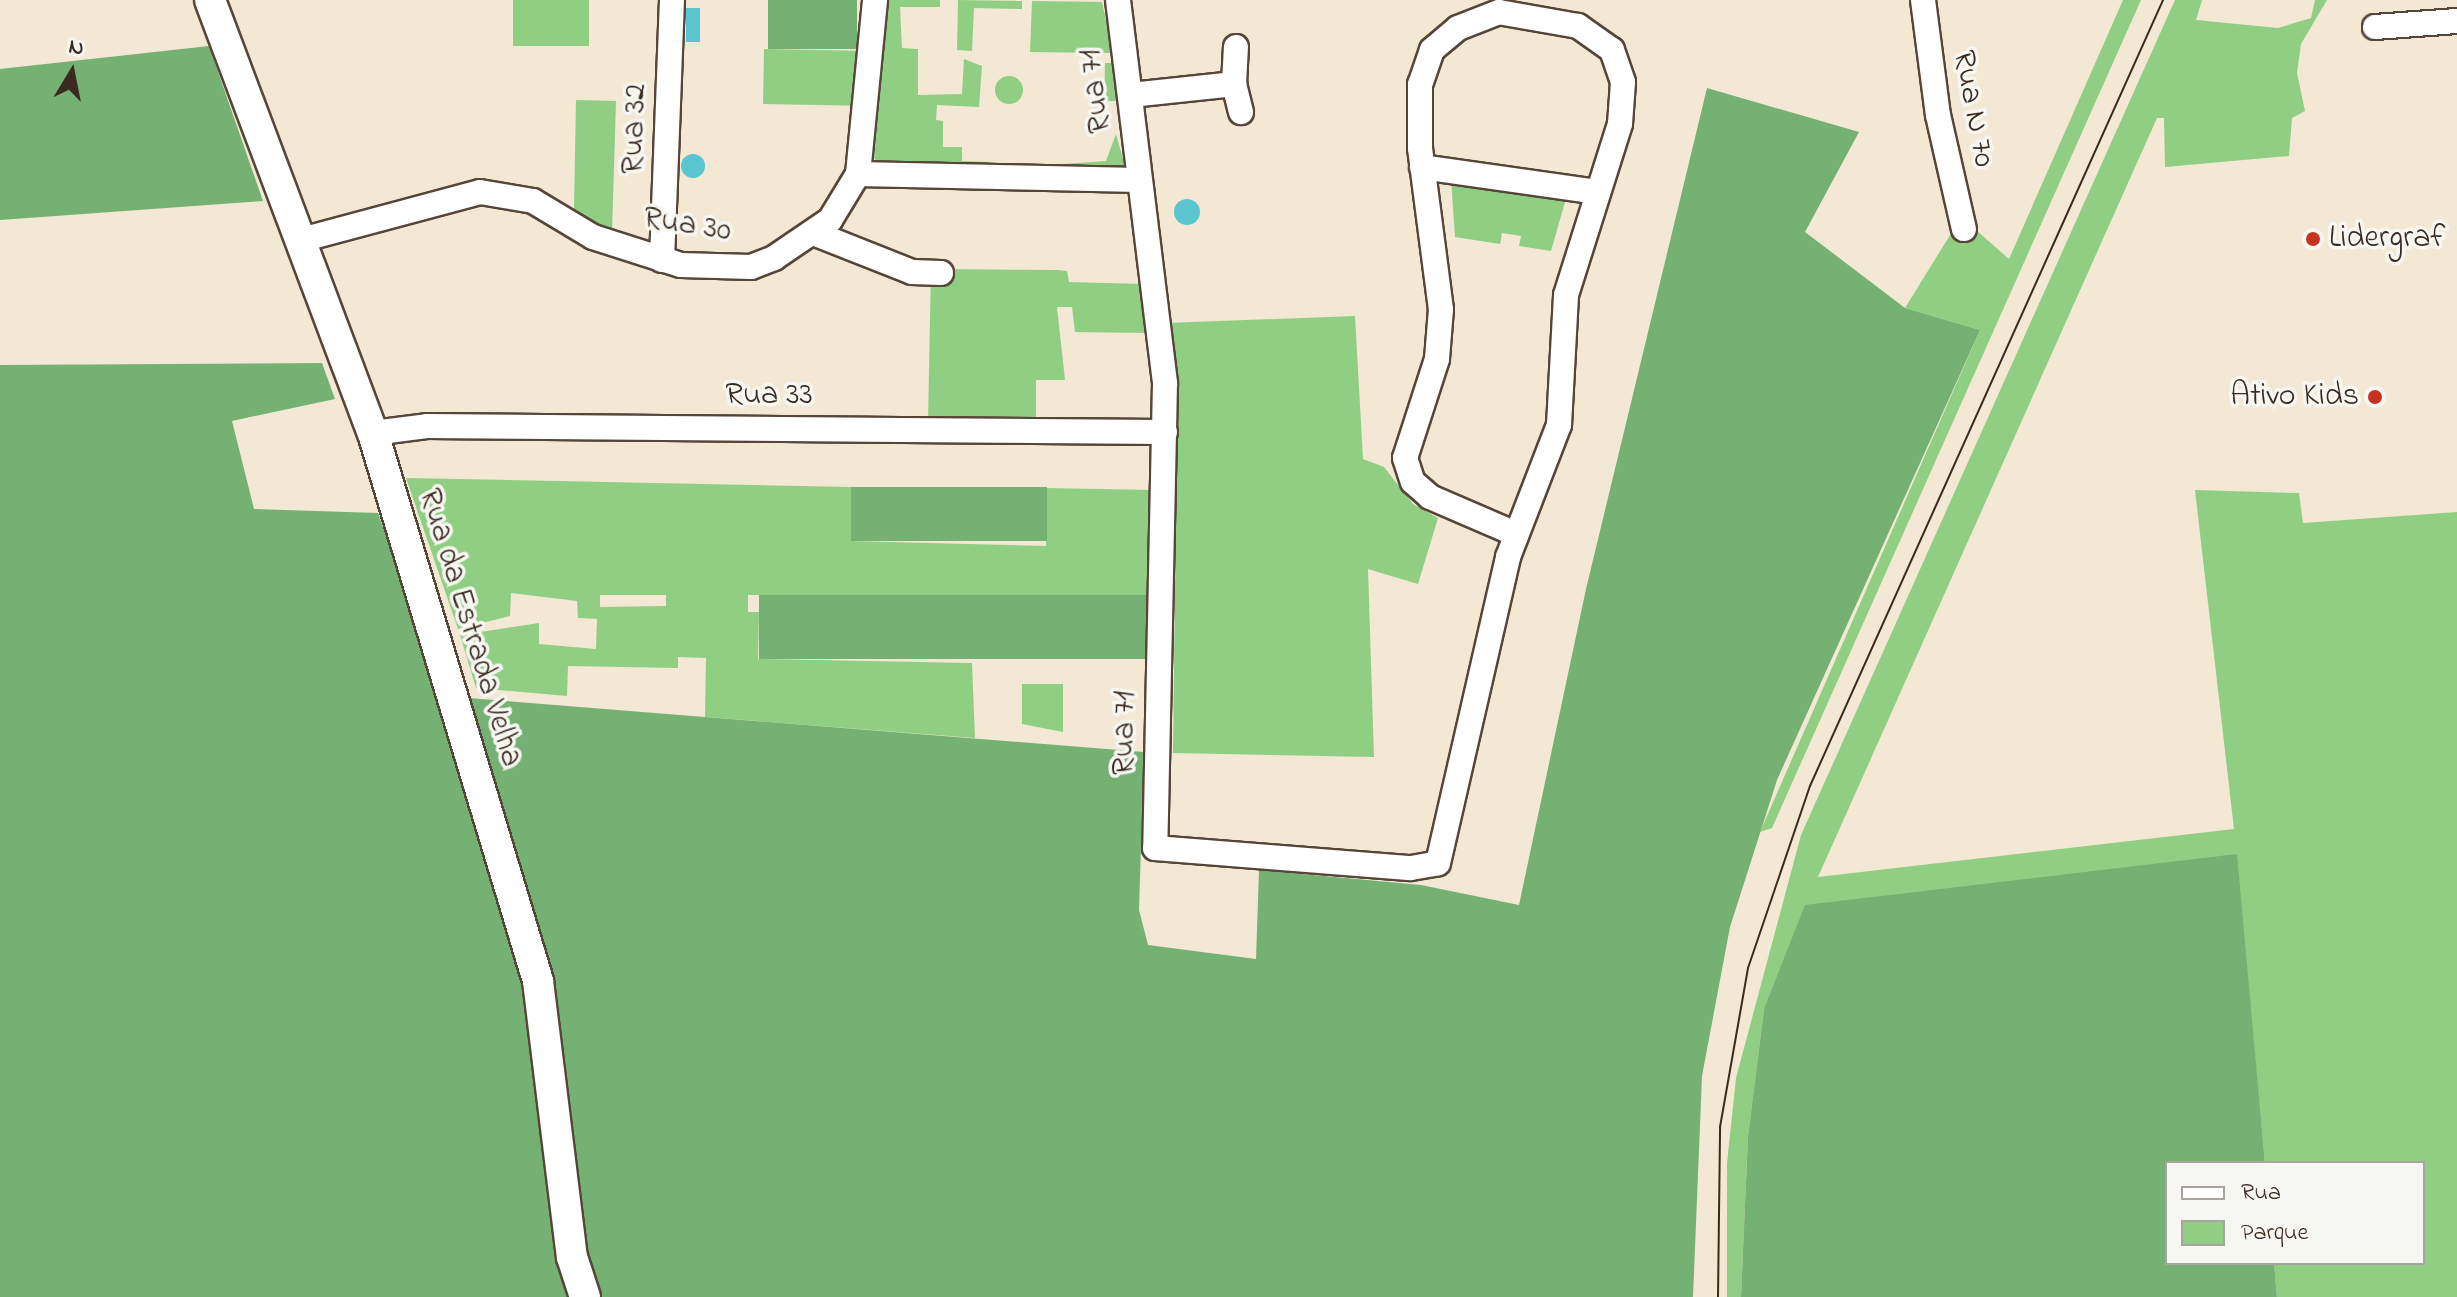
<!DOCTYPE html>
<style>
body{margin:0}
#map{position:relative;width:2457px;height:1297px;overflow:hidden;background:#f2e8d3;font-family:"Indie Flower",sans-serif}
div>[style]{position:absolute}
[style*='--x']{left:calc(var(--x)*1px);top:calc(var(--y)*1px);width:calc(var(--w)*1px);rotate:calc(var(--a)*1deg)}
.green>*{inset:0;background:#90ce84;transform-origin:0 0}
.round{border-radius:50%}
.forest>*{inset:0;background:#74b172;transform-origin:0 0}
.water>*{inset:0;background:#58c5cf;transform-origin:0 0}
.roads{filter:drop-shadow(2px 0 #564639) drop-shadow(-2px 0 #564639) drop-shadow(0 2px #564639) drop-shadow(0 -2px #564639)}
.minor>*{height:24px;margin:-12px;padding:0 12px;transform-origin:12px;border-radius:12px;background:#fff}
.tertiary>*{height:30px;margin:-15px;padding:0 15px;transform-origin:15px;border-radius:15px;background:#fff}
.tram>*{height:2px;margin:-1px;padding:0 1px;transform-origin:1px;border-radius:1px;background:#3b2a1e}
.dots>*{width:22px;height:22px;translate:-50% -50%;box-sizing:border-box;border:4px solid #f6f6f2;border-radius:50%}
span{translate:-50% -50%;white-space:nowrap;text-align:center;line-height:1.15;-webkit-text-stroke:7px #f6f6f2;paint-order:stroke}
.street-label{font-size:32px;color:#3b2a1e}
.poi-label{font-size:32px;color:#3b2a1e}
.left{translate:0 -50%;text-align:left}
.right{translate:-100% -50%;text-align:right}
.legend{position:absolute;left:2165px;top:1161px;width:260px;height:104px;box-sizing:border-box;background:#f6f6f2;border:2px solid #aba49d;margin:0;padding:10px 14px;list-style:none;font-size:24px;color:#3b2a1e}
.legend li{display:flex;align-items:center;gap:16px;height:40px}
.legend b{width:40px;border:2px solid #aba49d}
.north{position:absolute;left:32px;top:32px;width:80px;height:80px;-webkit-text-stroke:6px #f6f6f2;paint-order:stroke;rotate:10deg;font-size:22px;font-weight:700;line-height:32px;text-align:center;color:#3b2a1e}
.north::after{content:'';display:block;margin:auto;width:28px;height:36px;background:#3b2a1e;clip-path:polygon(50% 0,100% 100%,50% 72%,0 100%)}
</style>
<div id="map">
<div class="green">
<i style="left:513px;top:0;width:76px;height:46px"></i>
<i style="clip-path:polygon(889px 0,940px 0,940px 7px,900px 7px,902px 48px,918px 49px,918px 95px,962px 94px,964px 59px,982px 66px,979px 107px,937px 105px,936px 120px,943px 121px,943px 147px,962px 147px,962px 161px,989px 162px,989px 170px,882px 168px,874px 158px)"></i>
<i style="clip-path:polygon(958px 0,1022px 1px,1022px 9px,974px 8px,972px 51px,957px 50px)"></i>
<i style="clip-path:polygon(2123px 0,2141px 0,1772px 828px,1760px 832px,1980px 330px,1905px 308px,1955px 227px,1976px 230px,2009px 259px)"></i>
<i style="clip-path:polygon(2175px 0,2202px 0,2196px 20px,2278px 28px,2311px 18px,2315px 0,2327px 0,2301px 44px,2297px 73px,2305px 111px,2292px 118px,2289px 156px,2165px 167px,2164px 118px,2157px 118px,1818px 877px,2234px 829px,2195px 490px,2299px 493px,2303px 523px,2457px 512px,2457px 1297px,2277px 1297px,2274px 1263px,2423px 1263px,2423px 1163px,2265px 1163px,2236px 854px,1764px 1009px,1748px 1136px,1741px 1297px,1727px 1297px,1727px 1163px,1736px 1078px,1801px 835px)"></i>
<i style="clip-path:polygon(1032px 1px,1102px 2px,1113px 53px,1030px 52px)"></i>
<i style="left:764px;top:49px;width:95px;height:55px;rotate:1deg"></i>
<i style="clip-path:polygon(1105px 63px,1114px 63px,1118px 101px,1104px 101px)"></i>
<i class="round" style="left:995px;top:76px;width:28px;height:28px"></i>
<i style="clip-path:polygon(576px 100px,616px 101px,612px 233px,574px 209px)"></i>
<i style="clip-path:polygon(1116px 134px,1125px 166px,1120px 172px,1064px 171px,1064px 164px,1106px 161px)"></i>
<i style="clip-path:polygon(1451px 179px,1567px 195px,1551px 251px,1519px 246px,1521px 236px,1502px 233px,1500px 244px,1455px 237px)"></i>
<i style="clip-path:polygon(931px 269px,1057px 270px,1067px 271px,1069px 282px,1142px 284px,1148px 333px,1075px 332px,1072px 307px,1057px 307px,1065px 380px,1036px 380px,1036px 421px,928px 420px)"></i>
<i style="clip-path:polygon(1355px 316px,1363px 459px,1384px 467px,1413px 504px,1438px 518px,1418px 584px,1368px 569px,1374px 757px,1173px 753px,1177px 419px,1166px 323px)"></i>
<i style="clip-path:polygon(evenodd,406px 478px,851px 487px,852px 541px,1046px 546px,1047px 488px,1151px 490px,1151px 597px,748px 595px,748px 612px,759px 612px,758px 659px,972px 663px,975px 738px,705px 717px,706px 658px,678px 657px,678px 668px,568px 666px,567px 696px,476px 688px,460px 635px,539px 623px,539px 644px,596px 649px,597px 619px,578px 618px,577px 601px,511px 593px,510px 616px,458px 629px,406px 478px,600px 595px,666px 595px,666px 606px,600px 607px,600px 595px)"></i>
<i style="clip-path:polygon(1022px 684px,1063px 684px,1063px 732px,1022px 724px)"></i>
</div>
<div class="forest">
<i style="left:768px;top:0;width:89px;height:49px"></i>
<i style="clip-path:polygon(209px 46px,263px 201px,0 220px,0 69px)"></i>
<i style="clip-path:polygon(1707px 88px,1859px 132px,1805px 232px,1905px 308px,1980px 330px,1777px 780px,1730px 927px,1702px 1076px,1693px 1297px,0 1297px,0 365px,322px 363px,335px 399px,232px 421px,254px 509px,378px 513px,443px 696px,1144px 752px,1139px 910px,1148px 945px,1256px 959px,1259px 870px,1421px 885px,1519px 905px,1586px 589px)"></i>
<i style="left:851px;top:487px;width:196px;height:54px"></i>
<i style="left:759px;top:595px;width:392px;height:64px"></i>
<i style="clip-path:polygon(2237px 854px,2265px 1163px,2167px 1163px,2167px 1263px,2274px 1263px,2277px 1297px,1741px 1297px,1748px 1136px,1764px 1009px,1805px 905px)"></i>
</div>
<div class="water">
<i style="left:686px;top:8px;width:14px;height:34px"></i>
<i class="round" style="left:681px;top:154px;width:24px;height:24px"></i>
<i class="round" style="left:1174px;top:199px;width:26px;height:26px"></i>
</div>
<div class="roads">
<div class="minor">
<i style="--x:1118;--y:0;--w:386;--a:83"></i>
<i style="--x:1165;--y:383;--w:465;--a:91.2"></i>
<i style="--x:1155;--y:848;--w:257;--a:4.5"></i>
<i style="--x:1411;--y:868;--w:27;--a:-10"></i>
<i style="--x:1438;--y:863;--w:314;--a:-77.1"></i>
<i style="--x:1508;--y:557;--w:142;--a:-68.9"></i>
<i style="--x:1559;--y:425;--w:130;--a:-86.9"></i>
<i style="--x:1566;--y:295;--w:179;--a:-72.5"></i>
<i style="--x:1620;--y:124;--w:42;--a:-85.9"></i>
<i style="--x:1623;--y:82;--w:34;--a:-109"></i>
<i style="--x:1612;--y:50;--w:42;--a:-144.8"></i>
<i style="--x:1578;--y:26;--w:80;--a:-170"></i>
<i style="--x:1499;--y:12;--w:44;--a:158.7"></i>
<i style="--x:1458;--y:28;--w:34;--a:140"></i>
<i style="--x:1432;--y:50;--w:36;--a:109"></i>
<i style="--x:1420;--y:84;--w:64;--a:90"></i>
<i style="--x:1420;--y:148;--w:162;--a:82.6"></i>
<i style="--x:1441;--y:309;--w:50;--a:94.6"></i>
<i style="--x:1437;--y:359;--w:104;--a:107.9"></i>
<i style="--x:1405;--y:458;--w:25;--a:72"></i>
<i style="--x:1413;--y:482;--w:23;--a:41"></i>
<i style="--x:1430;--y:497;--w:94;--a:23.3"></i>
<i style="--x:1923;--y:0;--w:116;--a:82.6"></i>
<i style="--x:1938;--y:115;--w:117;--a:77.2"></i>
<i style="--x:2375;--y:27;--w:82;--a:-4.2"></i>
<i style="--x:1234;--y:84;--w:29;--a:76"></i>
<i style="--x:1131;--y:95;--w:104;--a:-6.1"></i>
<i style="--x:1234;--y:84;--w:37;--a:-87"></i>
<i style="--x:1422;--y:167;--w:177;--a:8.1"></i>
<i style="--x:858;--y:174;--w:281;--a:1.2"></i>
<i style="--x:816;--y:234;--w:103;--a:21.6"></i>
<i style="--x:912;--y:272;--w:29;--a:2"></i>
<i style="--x:301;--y:240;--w:185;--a:-15"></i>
<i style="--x:480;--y:192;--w:54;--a:9.6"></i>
<i style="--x:533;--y:201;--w:70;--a:31"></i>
<i style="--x:593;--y:237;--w:92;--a:17.7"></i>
<i style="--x:681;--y:265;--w:70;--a:1.6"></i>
<i style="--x:751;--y:267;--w:25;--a:-21"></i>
<i style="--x:774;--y:258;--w:68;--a:-34.2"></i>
<i style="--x:830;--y:220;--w:54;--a:-58.7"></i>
<i style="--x:858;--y:174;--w:175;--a:-84.4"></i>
<i style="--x:662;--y:260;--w:260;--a:-87.8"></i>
<i style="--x:373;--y:433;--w:54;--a:-7.4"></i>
<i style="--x:427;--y:426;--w:738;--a:0.47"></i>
</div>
<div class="tertiary">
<i style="--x:210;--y:0;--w:463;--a:69.4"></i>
<i style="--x:373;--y:433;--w:572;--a:73.24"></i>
<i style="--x:538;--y:981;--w:278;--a:83"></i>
<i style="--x:572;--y:1257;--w:42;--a:72"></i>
</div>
</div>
<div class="tram">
<i style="--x:1718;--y:1297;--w:170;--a:-89.3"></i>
<i style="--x:1720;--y:1127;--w:161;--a:-80"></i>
<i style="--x:1748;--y:968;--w:192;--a:-71.2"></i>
<i style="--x:1810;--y:786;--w:862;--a:-65.81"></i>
</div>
<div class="dots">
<i style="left:2313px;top:239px;background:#c8321e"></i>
<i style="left:2375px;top:397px;background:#c8321e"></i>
</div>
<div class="street-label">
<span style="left:1097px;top:91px;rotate:-97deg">Rua 71</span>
<span style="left:1972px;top:109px;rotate:79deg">Rua N 70</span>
<span style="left:636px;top:129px;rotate:-88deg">Rua 32</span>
<span style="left:687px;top:226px;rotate:9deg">Rua 30</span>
<span style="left:769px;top:396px">Rua 33</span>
<span style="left:469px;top:628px;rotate:73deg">Rua da Estrada Velha</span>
<span style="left:1126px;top:733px;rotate:-89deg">Rua 71</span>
</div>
<div class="poi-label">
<span class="left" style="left:2329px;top:239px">Lidergraf</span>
<span class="right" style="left:2359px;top:397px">Ativo Kids</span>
</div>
<ul class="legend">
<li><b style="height:10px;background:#fff"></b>Rua</li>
<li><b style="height:22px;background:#90ce84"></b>Parque</li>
</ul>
<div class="north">N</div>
</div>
